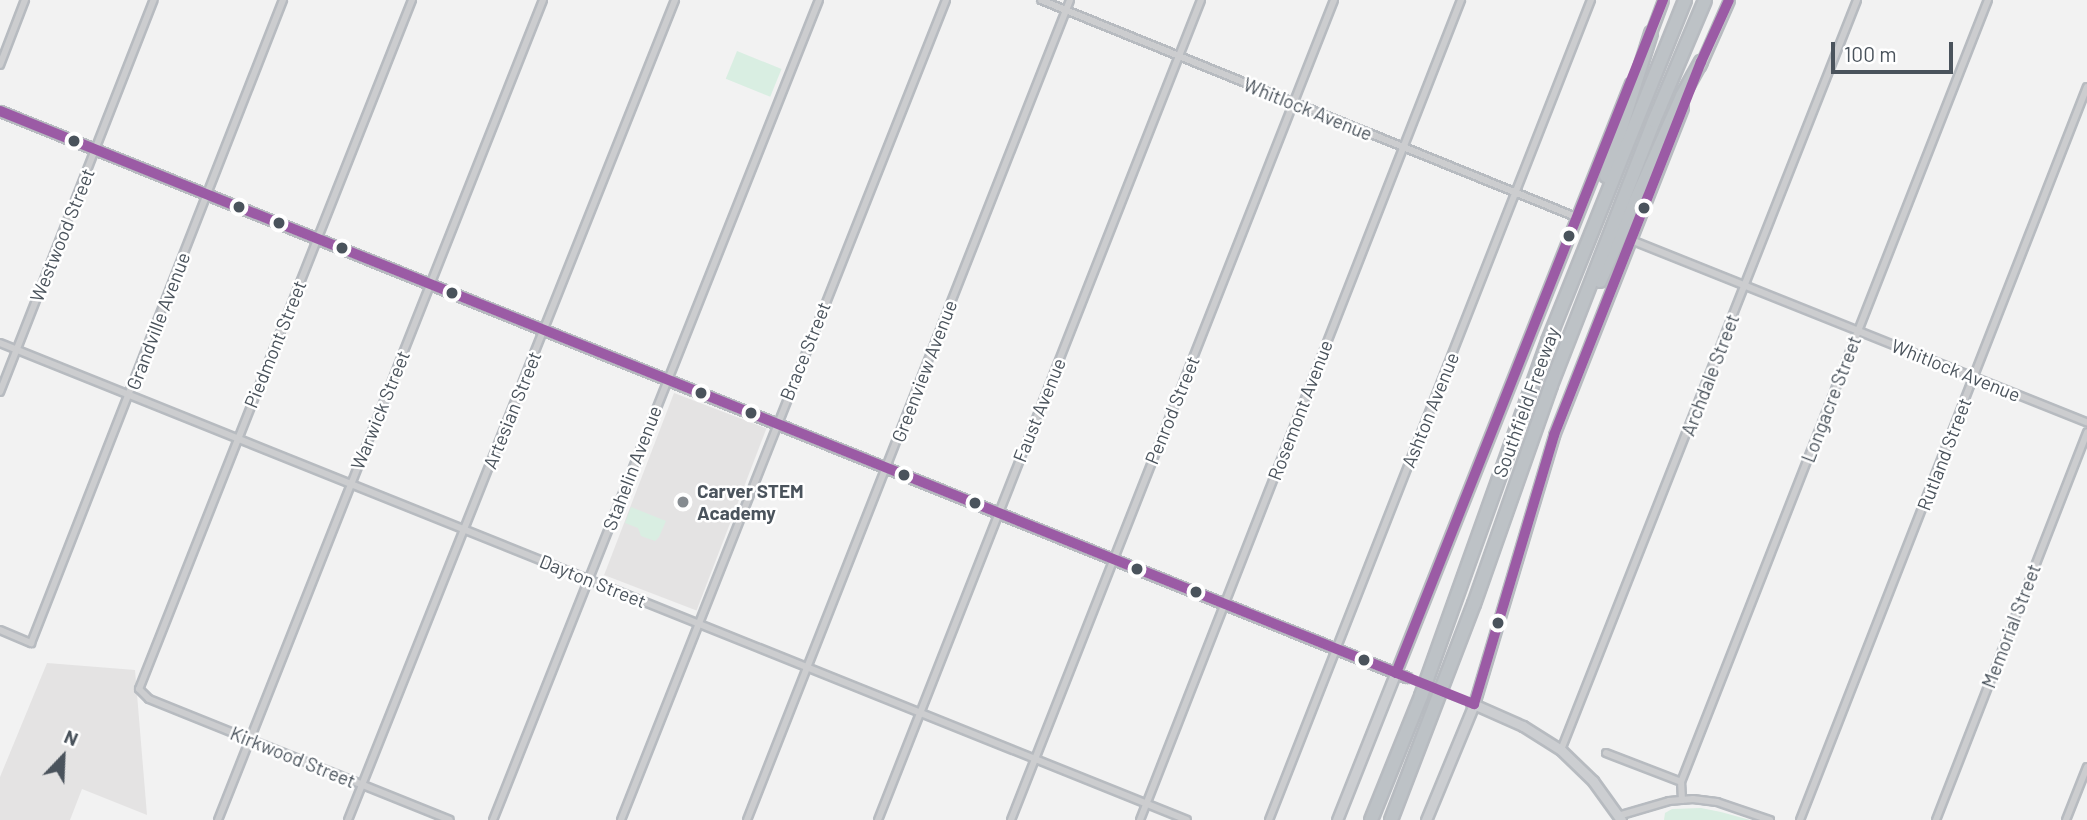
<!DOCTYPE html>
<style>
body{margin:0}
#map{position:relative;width:2087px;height:820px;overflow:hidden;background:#f2f2f2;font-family:Barlow,sans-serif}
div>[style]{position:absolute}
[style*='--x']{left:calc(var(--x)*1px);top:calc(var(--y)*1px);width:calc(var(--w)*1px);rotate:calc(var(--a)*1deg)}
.education>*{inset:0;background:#e4e3e3;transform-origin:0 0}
.green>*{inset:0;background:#d9eee2;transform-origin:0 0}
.roads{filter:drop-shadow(2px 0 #b7bbc0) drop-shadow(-2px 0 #b7bbc0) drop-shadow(0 2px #b7bbc0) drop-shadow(0 -2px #b7bbc0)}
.street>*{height:6px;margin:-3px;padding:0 3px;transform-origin:3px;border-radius:3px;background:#cccdcf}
.secondary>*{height:9px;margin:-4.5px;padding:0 4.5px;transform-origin:4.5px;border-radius:4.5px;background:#ccced1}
.highway>*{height:12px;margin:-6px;padding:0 6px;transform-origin:6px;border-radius:6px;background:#bdc2c6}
.secondary-bridge>*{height:9px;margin:-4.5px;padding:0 4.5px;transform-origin:4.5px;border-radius:4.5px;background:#ccced1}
.bus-1>*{height:10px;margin:-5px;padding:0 5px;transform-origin:5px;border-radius:5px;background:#9b5ba5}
.dots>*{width:19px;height:19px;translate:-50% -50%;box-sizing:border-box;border:4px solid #fff;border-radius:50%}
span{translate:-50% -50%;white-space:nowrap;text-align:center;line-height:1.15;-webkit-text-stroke:5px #fff;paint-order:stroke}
.street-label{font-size:19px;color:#4a535c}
.poi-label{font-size:19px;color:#4a535c;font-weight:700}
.left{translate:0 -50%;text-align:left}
.north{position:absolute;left:28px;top:722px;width:70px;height:70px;-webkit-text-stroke:5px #fff;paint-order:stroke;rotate:23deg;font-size:19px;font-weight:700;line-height:28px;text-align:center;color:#4a535c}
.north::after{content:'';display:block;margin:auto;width:24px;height:32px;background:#4a535c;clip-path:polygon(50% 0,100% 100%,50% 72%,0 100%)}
.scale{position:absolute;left:1831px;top:42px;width:122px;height:32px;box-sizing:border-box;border:4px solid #4a535c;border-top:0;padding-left:9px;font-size:21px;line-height:24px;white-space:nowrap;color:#4a535c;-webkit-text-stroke:5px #fff;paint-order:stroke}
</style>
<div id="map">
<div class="education">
<i style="left:674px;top:393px;width:99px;height:195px;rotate:21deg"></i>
<i style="clip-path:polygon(47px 663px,135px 670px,147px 815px,82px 789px,70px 820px,0 820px,0 777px)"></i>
</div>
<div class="green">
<i style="left:737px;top:51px;width:48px;height:30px;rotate:22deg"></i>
<i style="clip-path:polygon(631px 507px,666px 521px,659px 537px,655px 541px,641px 536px,638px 528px,625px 523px)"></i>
<i style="clip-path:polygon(1701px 808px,1721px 812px,1750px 820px,1664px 820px,1665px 813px,1672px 809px)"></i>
</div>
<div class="roads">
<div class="street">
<i style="--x:412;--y:0;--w:741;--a:111.61"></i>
<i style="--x:139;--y:689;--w:14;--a:45"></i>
<i style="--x:149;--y:699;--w:324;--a:21.9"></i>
<i style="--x:1041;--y:0;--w:577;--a:22.08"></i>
<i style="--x:0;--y:65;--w:70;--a:-69"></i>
<i style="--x:1631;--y:240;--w:491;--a:21.8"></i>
<i style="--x:0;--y:343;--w:1279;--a:21.89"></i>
<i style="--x:0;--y:392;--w:421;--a:-68.6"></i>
<i style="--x:0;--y:630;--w:34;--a:23"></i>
<i style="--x:31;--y:643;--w:691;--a:-68.6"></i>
<i style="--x:1561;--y:750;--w:806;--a:-68.46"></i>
<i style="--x:1606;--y:753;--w:80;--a:21.1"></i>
<i style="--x:1682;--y:800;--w:18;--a:-93"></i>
<i style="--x:1681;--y:782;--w:840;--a:-68.57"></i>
<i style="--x:1618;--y:816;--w:53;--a:-16.4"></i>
<i style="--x:1669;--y:801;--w:24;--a:-5"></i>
<i style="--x:1693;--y:799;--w:24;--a:7"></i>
<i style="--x:1717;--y:802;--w:56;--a:18.8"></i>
<i style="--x:218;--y:820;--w:882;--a:-68.38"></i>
<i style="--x:348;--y:820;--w:883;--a:-68.26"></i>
<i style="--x:493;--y:820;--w:882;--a:-68.32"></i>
<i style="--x:621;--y:820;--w:882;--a:-68.38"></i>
<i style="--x:747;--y:820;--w:881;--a:-68.5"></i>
<i style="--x:878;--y:820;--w:881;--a:-68.5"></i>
<i style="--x:1011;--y:820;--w:881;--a:-68.5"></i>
<i style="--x:1140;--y:820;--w:881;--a:-68.62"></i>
<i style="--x:1269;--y:820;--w:881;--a:-68.56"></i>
<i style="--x:1800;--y:820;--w:787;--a:-68.62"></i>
<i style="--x:1936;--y:820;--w:416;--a:-68.7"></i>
<i style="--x:2066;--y:820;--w:57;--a:-68.4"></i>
</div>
<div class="secondary">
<i style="--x:1649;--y:38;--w:40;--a:-69.8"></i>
<i style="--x:1700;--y:66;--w:72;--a:-66.3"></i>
<i style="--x:0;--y:111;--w:1516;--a:21.93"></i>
<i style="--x:1471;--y:703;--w:57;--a:23.9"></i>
<i style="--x:1523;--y:726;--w:45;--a:32.3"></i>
<i style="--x:1561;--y:750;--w:45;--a:44.1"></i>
<i style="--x:1593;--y:781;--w:48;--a:54.3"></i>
<i style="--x:1337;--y:820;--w:793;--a:-68.32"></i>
<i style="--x:1426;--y:820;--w:126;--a:-67.5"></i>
<i style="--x:1474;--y:704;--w:281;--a:-73.4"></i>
<i style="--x:1554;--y:435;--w:352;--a:-68.5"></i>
</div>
<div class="highway">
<i style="--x:1606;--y:176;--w:150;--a:-72.5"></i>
<i style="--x:1600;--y:281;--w:202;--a:-66.1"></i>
<i style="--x:1682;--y:96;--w:39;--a:-61"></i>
<i style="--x:1371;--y:820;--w:134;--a:-68"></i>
<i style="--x:1421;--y:696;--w:377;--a:-70.3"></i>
<i style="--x:1548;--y:341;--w:367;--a:-68.1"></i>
<i style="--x:1391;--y:820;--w:231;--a:-69"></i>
<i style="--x:1474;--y:604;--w:232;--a:-70.6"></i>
<i style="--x:1551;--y:385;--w:283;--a:-68.7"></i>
<i style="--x:1654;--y:121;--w:131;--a:-67.1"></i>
</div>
</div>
<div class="secondary-bridge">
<i style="--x:1406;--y:677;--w:61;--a:22"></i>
</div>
<div class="bus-1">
<i style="--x:0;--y:111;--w:1589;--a:21.92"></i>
<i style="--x:1474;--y:704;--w:281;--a:-73.4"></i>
<i style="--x:1554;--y:435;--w:401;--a:-68.5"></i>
<i style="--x:1701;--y:62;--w:68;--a:-65.7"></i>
<i style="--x:1396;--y:673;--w:724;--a:-68.36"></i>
</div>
<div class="dots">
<i style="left:74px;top:141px;background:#4a535c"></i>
<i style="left:239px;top:207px;background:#4a535c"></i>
<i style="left:1644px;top:208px;background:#4a535c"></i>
<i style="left:279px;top:223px;background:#4a535c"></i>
<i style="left:1569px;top:236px;background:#4a535c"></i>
<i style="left:342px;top:248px;background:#4a535c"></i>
<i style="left:452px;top:293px;background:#4a535c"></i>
<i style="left:701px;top:393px;background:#4a535c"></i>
<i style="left:751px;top:413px;background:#4a535c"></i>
<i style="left:904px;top:475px;background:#4a535c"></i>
<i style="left:683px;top:502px;background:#858b90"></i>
<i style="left:975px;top:503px;background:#4a535c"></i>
<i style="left:1137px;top:569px;background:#4a535c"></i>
<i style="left:1196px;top:592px;background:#4a535c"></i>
<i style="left:1498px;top:623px;background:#4a535c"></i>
<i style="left:1364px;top:660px;background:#4a535c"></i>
</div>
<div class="street-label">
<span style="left:1308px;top:109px;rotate:22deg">Whitlock Avenue</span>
<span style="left:62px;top:235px;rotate:-68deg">Westwood Street</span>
<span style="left:158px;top:321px;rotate:-69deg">Grandville Avenue</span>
<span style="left:275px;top:344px;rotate:-68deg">Piedmont Street</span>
<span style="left:805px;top:351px;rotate:-68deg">Brace Street</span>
<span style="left:1956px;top:370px;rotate:22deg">Whitlock Avenue</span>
<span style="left:924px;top:371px;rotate:-69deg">Greenview Avenue</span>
<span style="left:1710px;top:375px;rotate:-69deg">Archdale Street</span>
<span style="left:1831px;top:399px;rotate:-69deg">Longacre Street</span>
<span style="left:1526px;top:402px;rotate:-70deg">Southfield Freeway</span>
<span style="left:380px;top:410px;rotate:-68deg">Warwick Street</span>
<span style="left:512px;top:410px;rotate:-68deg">Artesian Street</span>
<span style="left:1039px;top:410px;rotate:-68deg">Faust Avenue</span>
<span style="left:1172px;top:410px;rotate:-68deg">Penrod Street</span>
<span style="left:1300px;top:410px;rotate:-69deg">Rosemont Avenue</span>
<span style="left:1430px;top:410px;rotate:-68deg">Ashton Avenue</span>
<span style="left:1944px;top:454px;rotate:-69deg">Rutland Street</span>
<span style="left:632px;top:468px;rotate:-69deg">Stahelin Avenue</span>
<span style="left:593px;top:581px;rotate:22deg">Dayton Street</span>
<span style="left:2011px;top:626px;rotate:-69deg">Memorial Street</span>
<span style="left:293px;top:757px;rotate:22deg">Kirkwood Street</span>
</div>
<div class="poi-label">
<span class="left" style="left:697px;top:502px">Carver STEM<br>Academy</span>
</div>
<div class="north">N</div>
<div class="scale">100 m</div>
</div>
